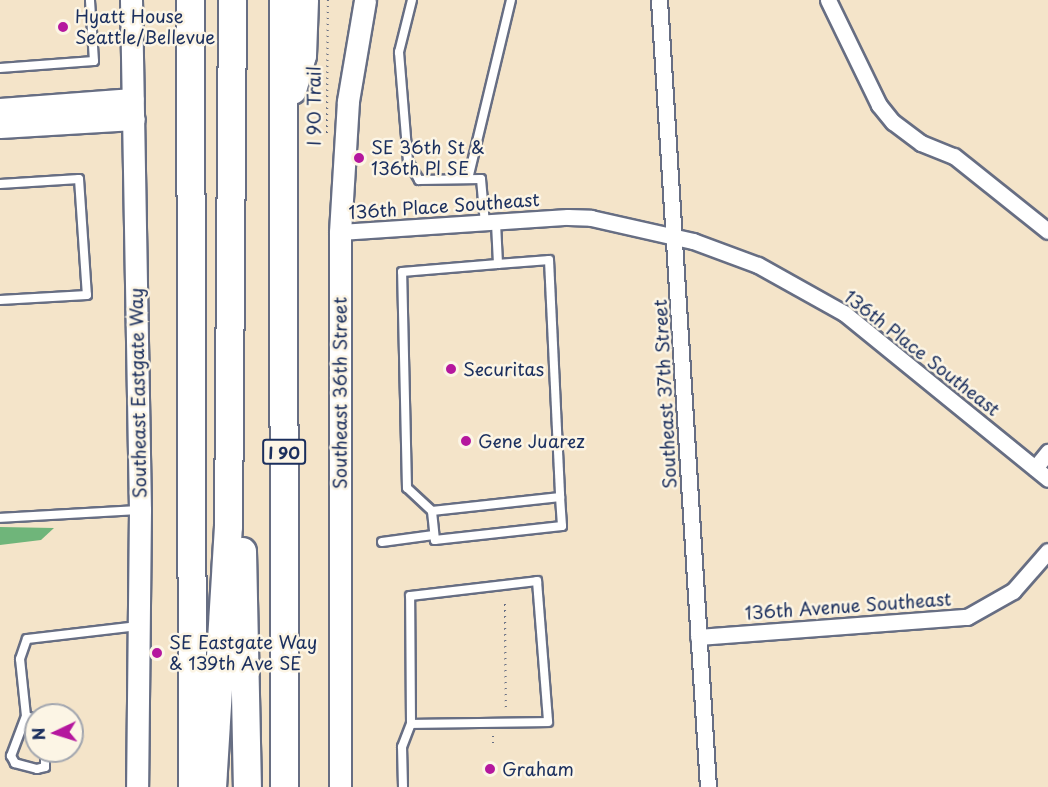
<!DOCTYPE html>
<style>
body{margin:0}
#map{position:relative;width:1048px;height:787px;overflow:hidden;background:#f4e4c9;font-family:"Playpen Sans",sans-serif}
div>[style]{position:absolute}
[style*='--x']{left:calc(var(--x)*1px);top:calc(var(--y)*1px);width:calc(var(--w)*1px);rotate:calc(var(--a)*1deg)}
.forest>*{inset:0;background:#6fb57a}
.path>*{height:2px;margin-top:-1px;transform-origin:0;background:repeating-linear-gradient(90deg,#676e83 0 1.5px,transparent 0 6px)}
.roads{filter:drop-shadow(2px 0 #676e83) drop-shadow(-2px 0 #676e83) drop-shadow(0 2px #676e83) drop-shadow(0 -2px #676e83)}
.lane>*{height:8px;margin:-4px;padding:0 4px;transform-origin:4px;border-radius:4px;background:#fff}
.street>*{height:15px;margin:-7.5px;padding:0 7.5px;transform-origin:7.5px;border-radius:7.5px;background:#fff}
.secondary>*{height:21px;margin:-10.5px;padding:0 10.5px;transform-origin:10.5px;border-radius:10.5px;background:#fff}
.highway>*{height:27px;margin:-13.5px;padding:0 13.5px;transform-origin:13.5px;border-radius:13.5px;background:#fff}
.dots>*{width:16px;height:16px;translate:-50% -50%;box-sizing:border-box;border:3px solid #fcf5e5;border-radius:50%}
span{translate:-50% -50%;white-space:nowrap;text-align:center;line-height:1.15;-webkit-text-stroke:5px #fcf5e5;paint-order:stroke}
.shield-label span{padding:2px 4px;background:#fcf5e5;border:2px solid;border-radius:4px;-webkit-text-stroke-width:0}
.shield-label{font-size:16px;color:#1b2f5e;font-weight:700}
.poi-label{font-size:18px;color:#1b2f5e}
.left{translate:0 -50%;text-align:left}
.street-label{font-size:18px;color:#1b2f5e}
.north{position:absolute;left:24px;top:703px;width:60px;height:60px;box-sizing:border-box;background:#fcf5e5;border:2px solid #a2a6af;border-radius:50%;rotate:266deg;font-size:16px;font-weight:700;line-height:24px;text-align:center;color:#1b2f5e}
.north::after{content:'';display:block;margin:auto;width:21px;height:27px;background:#b5179e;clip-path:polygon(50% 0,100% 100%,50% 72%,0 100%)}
</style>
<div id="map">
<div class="forest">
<i style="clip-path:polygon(0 527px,54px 528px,41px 540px,0 545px)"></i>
</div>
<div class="path">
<i style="--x:327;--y:133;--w:133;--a:-89.6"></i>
<i style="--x:505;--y:604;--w:108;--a:89.5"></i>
<i style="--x:493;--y:743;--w:9;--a:-90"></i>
</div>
<div class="roads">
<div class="lane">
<i style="--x:412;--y:0;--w:54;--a:104"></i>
<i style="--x:399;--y:52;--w:109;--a:85.3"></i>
<i style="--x:408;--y:161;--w:22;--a:60"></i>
<i style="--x:419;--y:180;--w:62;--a:-0.9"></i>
<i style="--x:481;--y:179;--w:45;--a:84.9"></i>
<i style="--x:0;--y:68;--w:94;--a:-4.3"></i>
<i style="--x:94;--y:61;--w:61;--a:-93.8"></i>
<i style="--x:468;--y:179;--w:184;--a:-76.5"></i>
<i style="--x:0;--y:184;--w:79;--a:-3.6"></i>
<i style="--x:79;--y:179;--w:116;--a:86.1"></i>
<i style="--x:87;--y:295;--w:87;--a:176.7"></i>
<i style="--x:498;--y:264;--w:51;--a:-4.5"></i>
<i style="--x:549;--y:260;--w:237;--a:87.3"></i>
<i style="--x:432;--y:511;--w:129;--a:-6.2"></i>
<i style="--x:560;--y:497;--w:29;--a:86"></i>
<i style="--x:562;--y:526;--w:128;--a:173.7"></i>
<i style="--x:435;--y:540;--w:29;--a:-96"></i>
<i style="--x:432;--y:511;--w:34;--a:-137"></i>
<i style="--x:407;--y:488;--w:216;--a:-91.3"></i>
<i style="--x:402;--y:272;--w:96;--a:-4.8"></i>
<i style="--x:498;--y:264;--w:41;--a:-92.8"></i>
<i style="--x:0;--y:518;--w:139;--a:-3.3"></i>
<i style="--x:382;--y:542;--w:52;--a:-7.7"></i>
<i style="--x:26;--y:716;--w:10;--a:17"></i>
<i style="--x:45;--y:751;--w:16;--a:90"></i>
<i style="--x:45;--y:767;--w:8;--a:166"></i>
<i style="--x:37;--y:769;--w:23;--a:-165"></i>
<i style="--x:15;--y:763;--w:8;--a:-120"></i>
<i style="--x:11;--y:756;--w:43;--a:-69.4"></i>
<i style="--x:26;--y:716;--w:57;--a:-96"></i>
<i style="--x:20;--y:659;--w:21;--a:-71"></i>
<i style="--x:27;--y:639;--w:112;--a:-6.7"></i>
<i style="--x:403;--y:787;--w:40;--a:-91.4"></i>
<i style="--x:402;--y:747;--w:25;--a:-69"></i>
<i style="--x:411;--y:724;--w:128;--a:-90.4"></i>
<i style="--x:410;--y:596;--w:128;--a:-6.7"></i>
<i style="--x:537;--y:581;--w:141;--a:85.5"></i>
<i style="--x:548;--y:722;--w:137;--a:179.2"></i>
</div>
<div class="street">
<i style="--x:659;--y:0;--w:789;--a:86.44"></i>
<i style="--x:828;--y:0;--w:117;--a:64.1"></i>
<i style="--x:879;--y:105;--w:22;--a:51"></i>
<i style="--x:893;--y:122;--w:35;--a:37"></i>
<i style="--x:921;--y:143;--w:35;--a:22"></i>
<i style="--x:954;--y:156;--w:120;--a:38.6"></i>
<i style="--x:340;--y:232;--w:228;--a:-3.8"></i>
<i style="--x:568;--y:217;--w:23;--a:2"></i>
<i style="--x:591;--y:218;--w:105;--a:12.7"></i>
<i style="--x:693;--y:241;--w:69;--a:20.3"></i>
<i style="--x:758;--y:265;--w:98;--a:29.2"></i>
<i style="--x:844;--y:313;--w:263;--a:39.1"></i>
<i style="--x:1035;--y:468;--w:21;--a:-51"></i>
<i style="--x:698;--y:637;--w:270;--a:-4.3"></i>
<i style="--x:967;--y:617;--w:53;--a:-29.5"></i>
<i style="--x:1013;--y:591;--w:53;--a:-48.8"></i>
</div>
<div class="secondary">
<i style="--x:131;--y:0;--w:510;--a:88.99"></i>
<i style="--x:140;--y:510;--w:277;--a:90.6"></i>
<i style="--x:0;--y:109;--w:133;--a:-4.3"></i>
<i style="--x:0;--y:127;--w:134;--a:-3.4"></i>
<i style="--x:340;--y:787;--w:555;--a:-90"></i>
<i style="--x:340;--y:232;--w:131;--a:-86.5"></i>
<i style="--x:348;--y:101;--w:102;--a:-80.4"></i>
</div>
<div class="highway">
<i style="--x:190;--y:0;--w:787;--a:89.85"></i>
<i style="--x:283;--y:0;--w:787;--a:89.93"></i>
<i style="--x:292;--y:90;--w:36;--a:-74"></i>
<i style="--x:302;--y:55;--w:55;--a:-87.9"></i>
<i style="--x:242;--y:551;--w:236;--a:88.8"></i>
<i style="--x:212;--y:787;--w:261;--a:-86.5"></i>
<i style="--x:228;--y:526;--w:526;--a:-89.56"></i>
</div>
</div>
<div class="dots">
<i style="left:63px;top:27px;background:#b5179e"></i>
<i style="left:359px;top:158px;background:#b5179e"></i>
<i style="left:451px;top:369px;background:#b5179e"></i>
<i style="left:466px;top:441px;background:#b5179e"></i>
<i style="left:157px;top:653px;background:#b5179e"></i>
<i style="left:490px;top:769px;background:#b5179e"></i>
</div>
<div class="shield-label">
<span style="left:284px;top:452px">I 90</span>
</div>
<div class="poi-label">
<span class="left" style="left:75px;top:27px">Hyatt House<br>Seattle/Bellevue</span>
<span class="left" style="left:371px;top:158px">SE 36th St &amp;<br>136th Pl SE</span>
<span class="left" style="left:463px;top:369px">Securitas</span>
<span class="left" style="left:478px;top:441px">Gene Juarez</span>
<span class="left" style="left:169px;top:653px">SE Eastgate Way<br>&amp; 139th Ave SE</span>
<span class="left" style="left:502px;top:769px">Graham</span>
</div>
<div class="street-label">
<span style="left:314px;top:106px;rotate:-90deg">I 90 Trail</span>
<span style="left:444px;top:206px;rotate:-4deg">136th Place Southeast</span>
<span style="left:922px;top:353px;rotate:38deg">136th Place Southeast</span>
<span style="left:138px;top:393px;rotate:-91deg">Southeast Eastgate Way</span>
<span style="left:340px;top:393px;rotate:-90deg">Southeast 36th Street</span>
<span style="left:665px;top:394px;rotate:-93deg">Southeast 37th Street</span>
<span style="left:848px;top:606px;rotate:-4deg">136th Avenue Southeast</span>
</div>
<div class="north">N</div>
</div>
